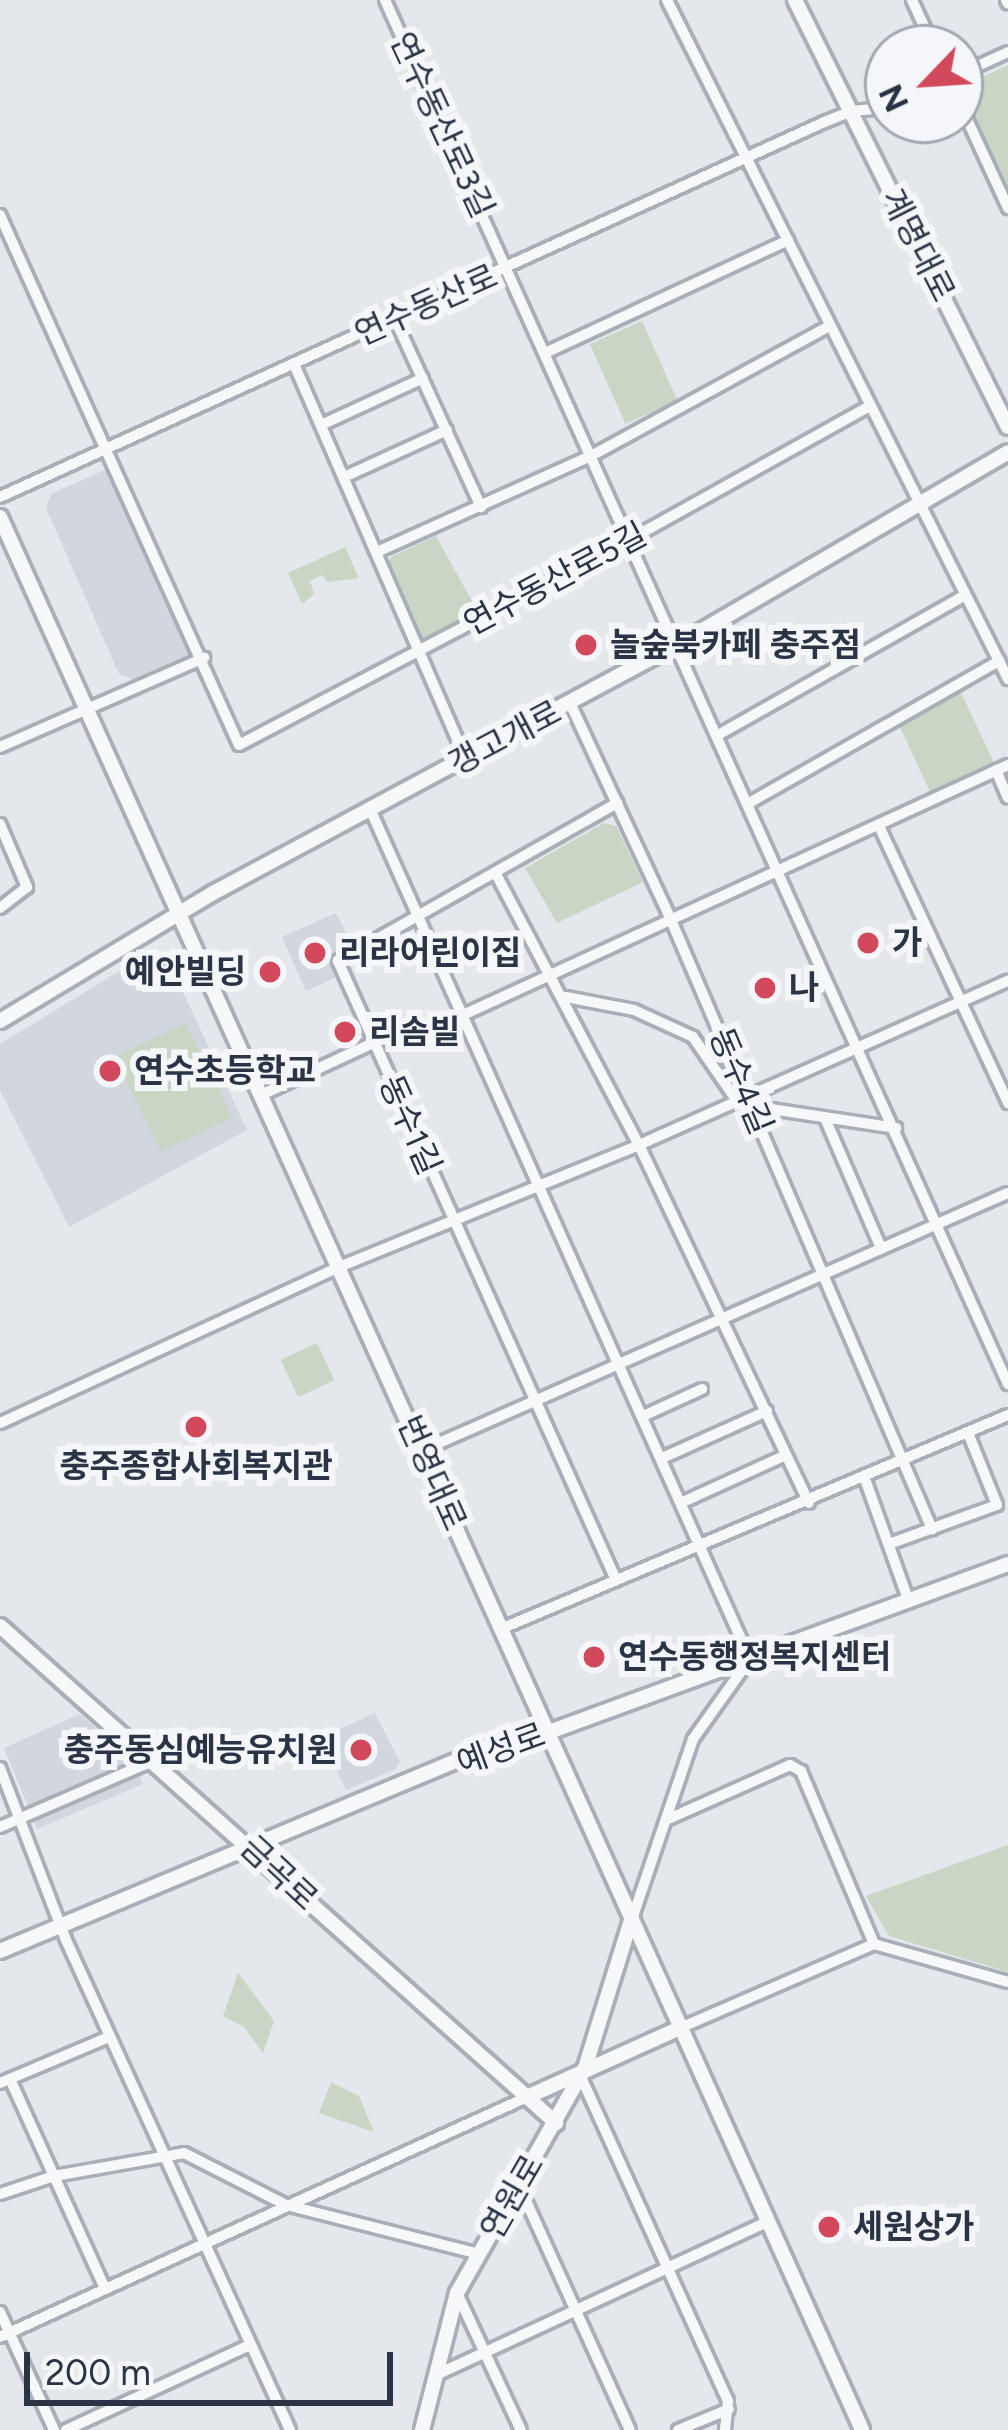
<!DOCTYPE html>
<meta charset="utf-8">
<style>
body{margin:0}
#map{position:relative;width:1008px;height:2430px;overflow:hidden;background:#e4e7ec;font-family:Figtree,"Noto Sans KR",sans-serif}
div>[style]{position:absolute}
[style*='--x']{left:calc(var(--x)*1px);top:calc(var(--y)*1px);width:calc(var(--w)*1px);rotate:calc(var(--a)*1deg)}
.built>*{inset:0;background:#d2d6de}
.green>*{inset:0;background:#c9d6c5;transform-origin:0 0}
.roads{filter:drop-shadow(3px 0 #a9aeb7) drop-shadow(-3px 0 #a9aeb7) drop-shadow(0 3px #a9aeb7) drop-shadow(0 -3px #a9aeb7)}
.minor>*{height:10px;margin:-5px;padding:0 5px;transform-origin:5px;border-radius:5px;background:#f7f8fa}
.tertiary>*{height:14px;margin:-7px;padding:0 7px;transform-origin:7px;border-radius:7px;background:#f7f8fa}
.dots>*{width:33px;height:33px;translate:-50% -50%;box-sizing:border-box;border:6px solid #f4f6f9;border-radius:50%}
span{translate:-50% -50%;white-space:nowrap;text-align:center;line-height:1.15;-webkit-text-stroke:12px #f4f6f9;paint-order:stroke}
.street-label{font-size:33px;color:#2b3445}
.poi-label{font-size:33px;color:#2b3445;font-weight:700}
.left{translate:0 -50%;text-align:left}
.right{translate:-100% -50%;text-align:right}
.north{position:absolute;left:864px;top:24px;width:120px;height:120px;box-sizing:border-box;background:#f4f6f9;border:3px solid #a4a8b1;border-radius:50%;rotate:245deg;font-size:33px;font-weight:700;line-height:48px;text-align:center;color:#2b3445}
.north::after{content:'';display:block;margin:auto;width:42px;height:54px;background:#d1495b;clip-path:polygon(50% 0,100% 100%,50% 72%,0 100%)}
.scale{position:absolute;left:24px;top:2352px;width:369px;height:54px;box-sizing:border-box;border:6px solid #2b3445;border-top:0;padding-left:15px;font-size:36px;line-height:42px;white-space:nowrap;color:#2b3445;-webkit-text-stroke:9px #f4f6f9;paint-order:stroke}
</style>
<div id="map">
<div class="built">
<i style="clip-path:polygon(107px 469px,116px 472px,194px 647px,188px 658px,138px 681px,119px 674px,46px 508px,51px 494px)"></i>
<i style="clip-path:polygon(336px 913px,353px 946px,330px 959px,337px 977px,306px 991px,282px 937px)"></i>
<i style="clip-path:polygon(149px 953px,171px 966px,247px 1130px,69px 1227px,0 1090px,0 1044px)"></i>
<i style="clip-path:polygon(375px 1713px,400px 1762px,396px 1769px,346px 1790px,321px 1738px)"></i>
<i style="clip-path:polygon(80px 1714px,134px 1763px,143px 1784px,37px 1829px,4px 1748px)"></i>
</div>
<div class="green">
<i style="clip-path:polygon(1008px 65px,1008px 187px,963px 92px,965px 85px)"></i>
<i style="left:642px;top:321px;width:87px;height:57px;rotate:66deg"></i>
<i style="clip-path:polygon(436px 536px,477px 610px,423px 641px,388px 563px,391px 557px)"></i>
<i style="clip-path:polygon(345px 547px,359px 578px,328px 582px,322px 575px,310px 581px,314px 594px,302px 604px,288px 573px)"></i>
<i style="left:959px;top:688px;width:84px;height:70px;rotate:65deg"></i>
<i style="clip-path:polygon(604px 823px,616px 826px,643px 882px,557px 923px,525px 868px)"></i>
<i style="left:186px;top:1023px;width:105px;height:79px;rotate:64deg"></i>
<i style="left:317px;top:1343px;width:41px;height:40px;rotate:65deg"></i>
<i style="clip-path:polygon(1008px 1845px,1008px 1972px,889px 1936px,866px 1896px)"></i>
<i style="clip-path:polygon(238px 1973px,274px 2021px,263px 2053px,244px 2027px,223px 2016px)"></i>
<i style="clip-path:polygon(331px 2082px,359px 2096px,374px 2132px,319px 2113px)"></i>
</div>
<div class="roads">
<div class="minor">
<i style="--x:385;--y:0;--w:1518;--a:65.77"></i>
<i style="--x:667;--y:0;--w:760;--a:63.33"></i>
<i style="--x:912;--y:0;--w:53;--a:65.4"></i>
<i style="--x:1006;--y:0;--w:4;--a:63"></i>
<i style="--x:960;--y:74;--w:53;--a:-24.6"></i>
<i style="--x:960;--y:104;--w:115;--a:65.2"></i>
<i style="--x:0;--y:215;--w:581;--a:65.73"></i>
<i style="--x:239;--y:745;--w:420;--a:-27.7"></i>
<i style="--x:611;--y:550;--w:294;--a:-29.1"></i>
<i style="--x:395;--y:319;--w:207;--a:65.4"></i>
<i style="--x:545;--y:353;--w:268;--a:-24.9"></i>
<i style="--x:294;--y:364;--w:431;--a:66.5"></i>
<i style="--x:321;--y:425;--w:112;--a:-24.7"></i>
<i style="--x:344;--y:477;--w:113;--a:-24.5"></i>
<i style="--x:0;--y:497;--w:903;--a:-24.46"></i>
<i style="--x:822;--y:123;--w:31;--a:-22"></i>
<i style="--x:851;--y:111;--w:37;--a:-5"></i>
<i style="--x:377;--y:552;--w:235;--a:-24.2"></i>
<i style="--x:591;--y:456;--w:271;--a:-28.6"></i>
<i style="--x:570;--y:703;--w:239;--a:65"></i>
<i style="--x:671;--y:920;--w:663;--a:66.8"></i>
<i style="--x:718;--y:735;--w:283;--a:-29.5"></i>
<i style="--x:0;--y:747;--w:223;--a:-23.6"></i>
<i style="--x:996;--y:770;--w:30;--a:67"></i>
<i style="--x:749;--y:803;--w:288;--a:-29.6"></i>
<i style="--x:371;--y:811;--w:929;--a:65.92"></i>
<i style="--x:750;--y:1659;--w:98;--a:125.5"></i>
<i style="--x:693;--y:1739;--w:187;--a:108.7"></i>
<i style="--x:0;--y:824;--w:69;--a:66.8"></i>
<i style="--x:27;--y:887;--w:34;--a:142"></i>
<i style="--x:879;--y:826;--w:306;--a:65"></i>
<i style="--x:496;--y:874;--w:306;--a:62.2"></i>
<i style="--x:639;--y:1145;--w:396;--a:64.6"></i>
<i style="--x:566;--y:997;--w:69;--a:10.8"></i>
<i style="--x:634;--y:1010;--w:65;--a:24.6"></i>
<i style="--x:693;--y:1037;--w:78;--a:55.5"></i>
<i style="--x:463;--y:1015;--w:600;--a:-24.64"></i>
<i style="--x:261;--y:1095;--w:123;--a:-24.9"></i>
<i style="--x:751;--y:1106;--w:147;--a:8.6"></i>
<i style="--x:825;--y:1118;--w:142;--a:66.7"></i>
<i style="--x:643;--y:1416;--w:65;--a:-24.6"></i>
<i style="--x:0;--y:1423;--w:373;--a:-24.7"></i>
<i style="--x:339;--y:1267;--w:324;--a:-22.1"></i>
<i style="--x:639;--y:1145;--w:404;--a:-24"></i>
<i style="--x:423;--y:1450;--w:639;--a:-23.72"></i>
<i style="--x:662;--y:1458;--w:115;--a:-24.1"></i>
<i style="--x:865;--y:1479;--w:131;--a:70.3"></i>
<i style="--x:683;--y:1502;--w:113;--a:-24.5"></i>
<i style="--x:889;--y:1544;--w:115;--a:-19.9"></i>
<i style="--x:997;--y:1505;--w:78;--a:-111.9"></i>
<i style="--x:616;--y:1580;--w:679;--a:-114.19"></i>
<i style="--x:338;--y:961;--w:321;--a:-29.5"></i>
<i style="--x:503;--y:1628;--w:548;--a:-22.87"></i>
<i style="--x:0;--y:1768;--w:184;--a:69"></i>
<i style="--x:66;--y:1940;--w:539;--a:65.43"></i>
<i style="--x:666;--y:1820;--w:136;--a:-23.9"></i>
<i style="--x:790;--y:1765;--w:13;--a:29"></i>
<i style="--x:801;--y:1771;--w:188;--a:67.1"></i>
<i style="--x:0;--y:1827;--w:169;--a:-23.4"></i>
<i style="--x:874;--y:1944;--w:139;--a:15.8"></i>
<i style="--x:680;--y:2028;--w:211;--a:-23.4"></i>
<i style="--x:581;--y:2077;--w:356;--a:65.6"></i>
<i style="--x:728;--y:2401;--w:29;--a:96"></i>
<i style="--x:10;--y:2079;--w:230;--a:65.6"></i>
<i style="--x:0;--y:2083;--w:118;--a:-22.9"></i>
<i style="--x:517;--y:2181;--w:273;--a:65.6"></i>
<i style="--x:0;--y:2194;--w:57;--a:-18.4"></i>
<i style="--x:54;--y:2176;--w:132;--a:-10"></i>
<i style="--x:184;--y:2153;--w:114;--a:27"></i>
<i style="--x:286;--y:2205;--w:200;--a:14.2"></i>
<i style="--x:457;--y:2293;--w:151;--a:65"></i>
<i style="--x:0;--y:2312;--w:130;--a:65.4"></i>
<i style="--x:0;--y:2337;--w:579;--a:-24.48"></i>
<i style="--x:438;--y:2374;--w:360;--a:-24.8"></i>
<i style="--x:66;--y:2430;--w:203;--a:-24.8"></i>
<i style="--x:678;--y:2430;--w:55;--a:-22.4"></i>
</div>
<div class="tertiary">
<i style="--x:795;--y:0;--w:477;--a:63.5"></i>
<i style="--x:0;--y:517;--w:2098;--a:65.74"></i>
<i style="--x:0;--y:1021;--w:249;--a:-31"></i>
<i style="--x:213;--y:893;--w:540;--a:-28.18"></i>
<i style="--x:689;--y:638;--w:369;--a:-30.2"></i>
<i style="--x:0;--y:1626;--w:746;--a:41.79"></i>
<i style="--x:0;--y:1951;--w:561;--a:-22.64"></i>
<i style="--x:518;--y:1735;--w:31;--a:-6"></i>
<i style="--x:549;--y:1732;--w:489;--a:-20.1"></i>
<i style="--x:527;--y:2097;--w:168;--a:-24.3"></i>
<i style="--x:422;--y:2430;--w:141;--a:-75.7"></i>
<i style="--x:457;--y:2293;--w:259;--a:-60.4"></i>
<i style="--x:585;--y:2068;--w:158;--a:-72.7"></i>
</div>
</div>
<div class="dots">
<i style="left:586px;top:645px;background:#d1495b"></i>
<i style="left:868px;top:943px;background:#d1495b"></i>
<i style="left:315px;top:953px;background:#d1495b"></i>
<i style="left:270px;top:972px;background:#d1495b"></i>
<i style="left:765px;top:988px;background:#d1495b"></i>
<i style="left:345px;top:1032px;background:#d1495b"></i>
<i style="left:110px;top:1071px;background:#d1495b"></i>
<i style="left:196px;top:1427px;background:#d1495b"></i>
<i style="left:594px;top:1657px;background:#d1495b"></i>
<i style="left:361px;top:1750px;background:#d1495b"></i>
<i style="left:829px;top:2227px;background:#d1495b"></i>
</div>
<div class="street-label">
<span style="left:442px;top:125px;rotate:65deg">연수동산로3길</span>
<span style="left:918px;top:245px;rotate:63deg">계명대로</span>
<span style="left:426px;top:305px;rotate:-24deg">연수동산로</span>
<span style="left:555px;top:579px;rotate:-28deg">연수동산로5길</span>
<span style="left:505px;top:738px;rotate:-28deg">갱고개로</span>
<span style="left:741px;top:1081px;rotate:67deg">동수4길</span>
<span style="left:410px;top:1125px;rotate:66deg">동수1길</span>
<span style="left:432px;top:1473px;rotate:66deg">번영대로</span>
<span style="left:501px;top:1749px;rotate:-20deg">예성로</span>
<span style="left:279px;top:1873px;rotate:43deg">금곡로</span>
<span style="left:512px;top:2197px;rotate:-60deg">연원로</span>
</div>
<div class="poi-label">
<span class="left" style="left:610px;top:645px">놀숲북카페 충주점</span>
<span class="left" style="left:892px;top:943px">가</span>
<span class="left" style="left:339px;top:953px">리라어린이집</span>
<span class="right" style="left:246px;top:972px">예안빌딩</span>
<span class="left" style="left:789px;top:988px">나</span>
<span class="left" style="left:369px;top:1032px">리솜빌</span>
<span class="left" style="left:134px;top:1071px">연수초등학교</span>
<span style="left:196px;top:1466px">충주종합사회복지관</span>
<span class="left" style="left:618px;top:1657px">연수동행정복지센터</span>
<span class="right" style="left:337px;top:1750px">충주동심예능유치원</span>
<span class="left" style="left:853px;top:2227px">세원상가</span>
</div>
<div class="north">N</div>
<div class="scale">200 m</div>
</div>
